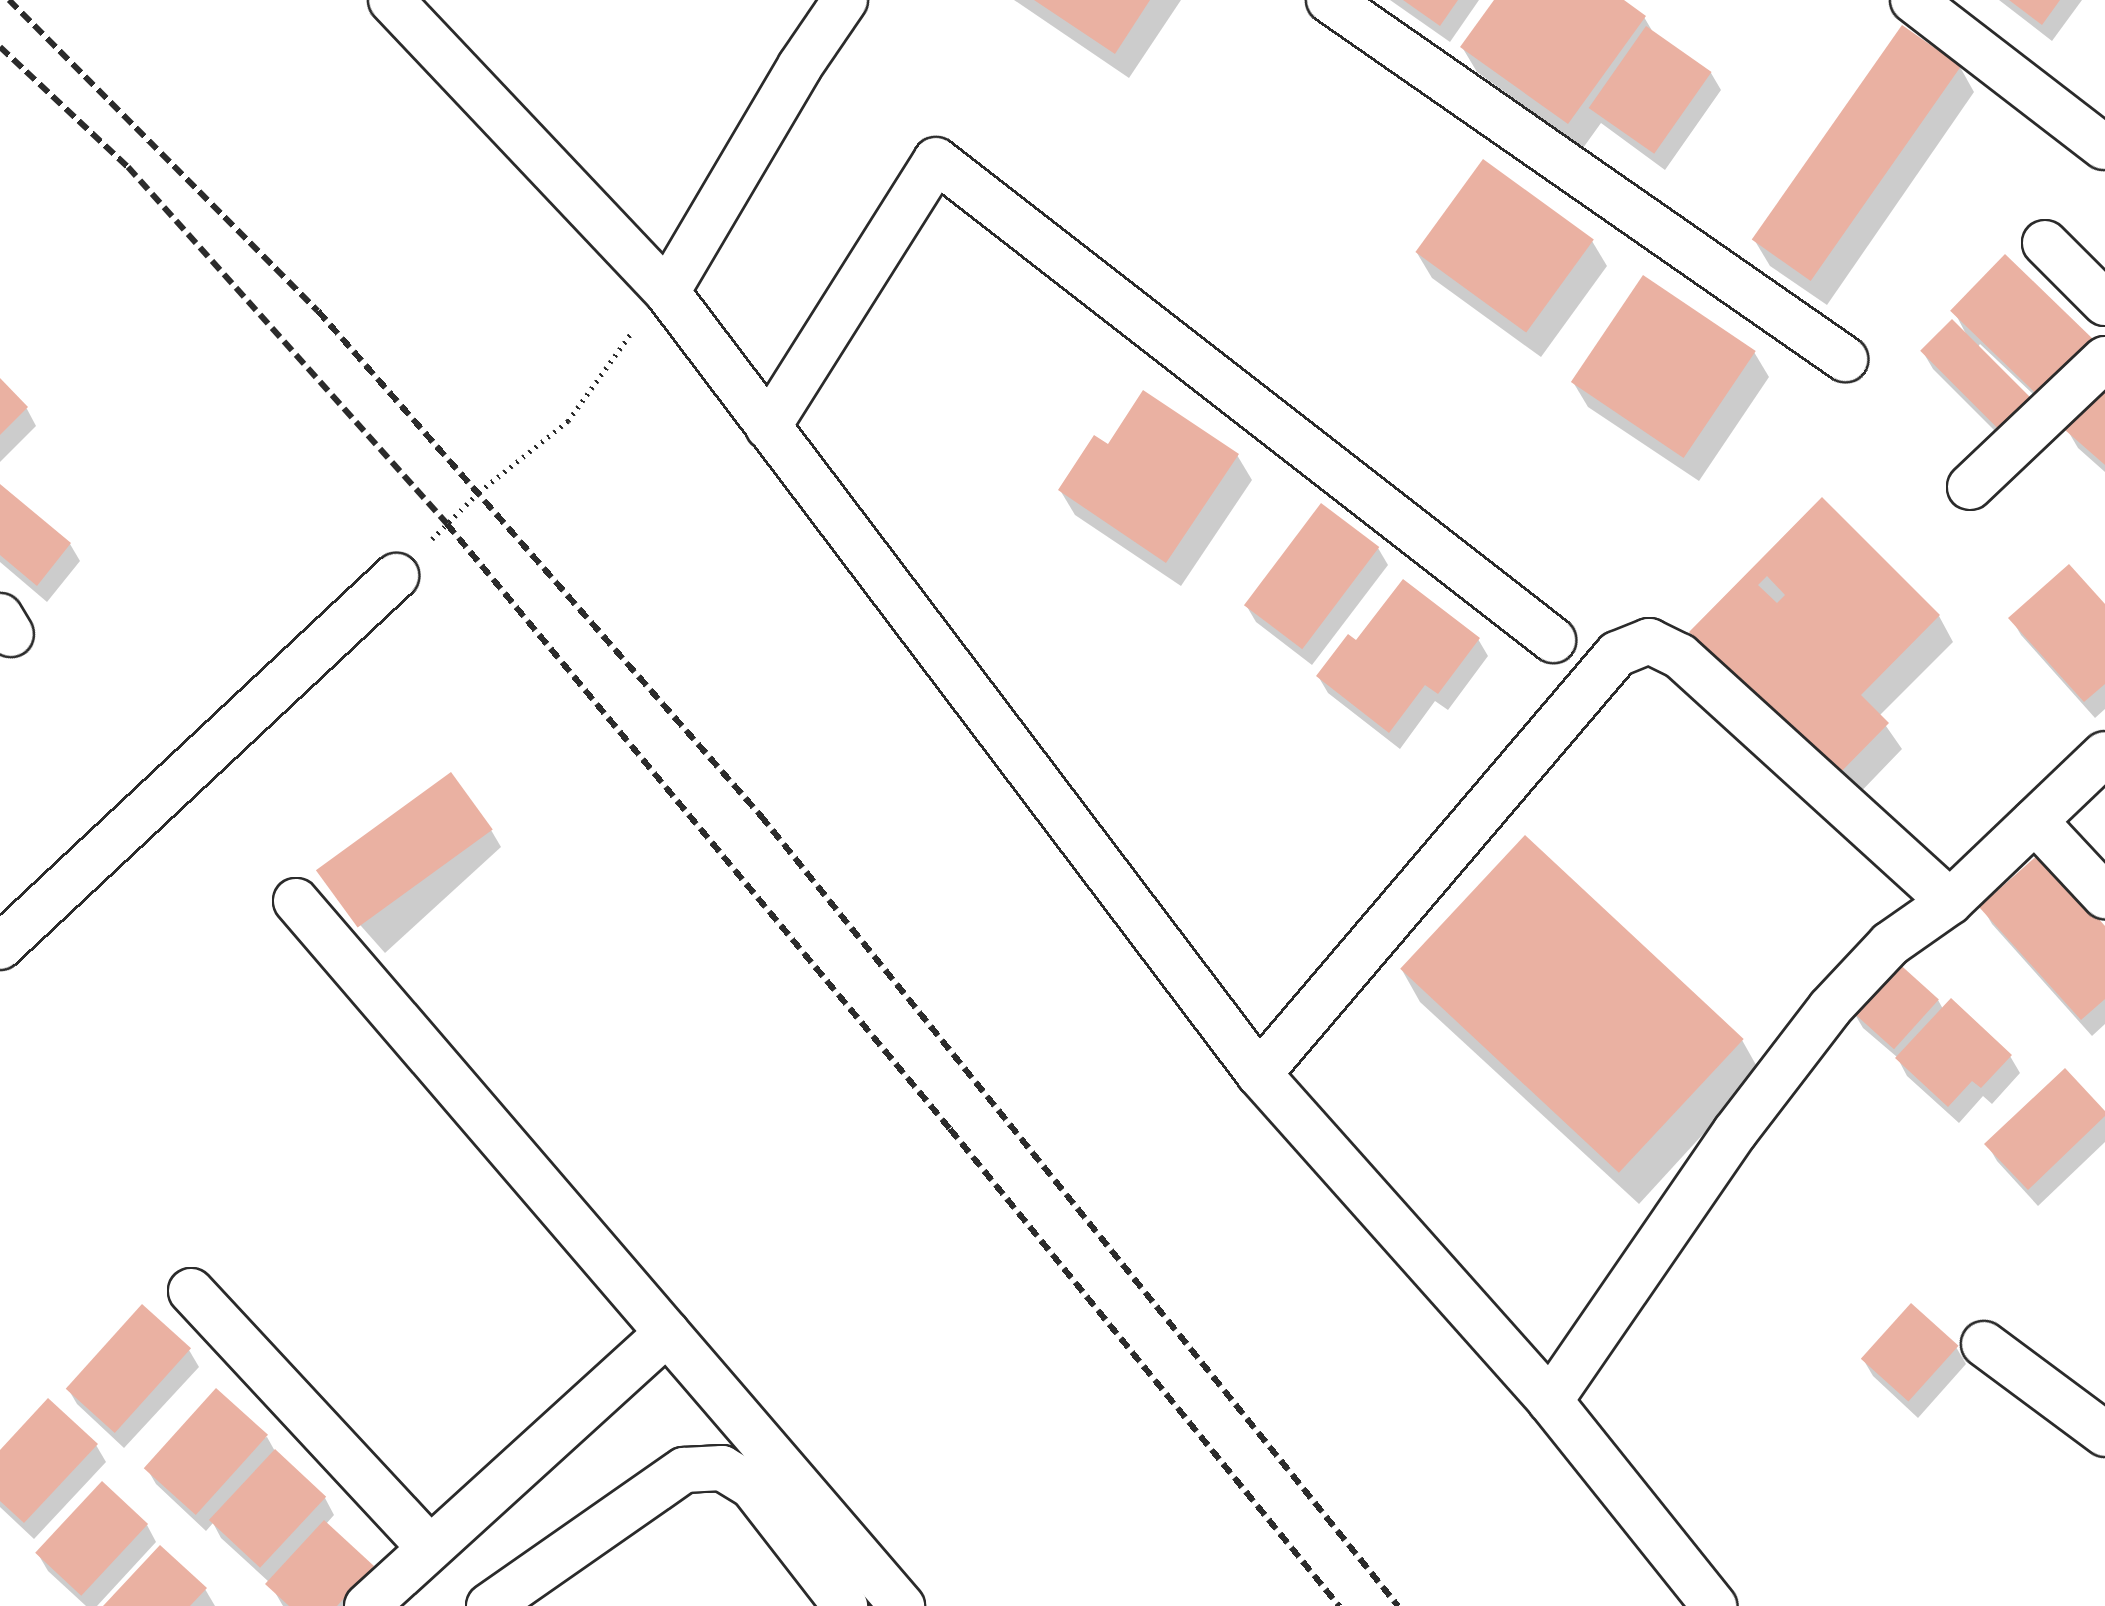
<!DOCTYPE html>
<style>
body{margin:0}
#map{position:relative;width:2105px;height:1606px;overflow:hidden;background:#fff;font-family:"Indie Flower",sans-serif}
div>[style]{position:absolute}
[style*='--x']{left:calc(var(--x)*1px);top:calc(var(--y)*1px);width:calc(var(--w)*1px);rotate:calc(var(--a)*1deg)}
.shadow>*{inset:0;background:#0003}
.building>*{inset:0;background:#eab1a2;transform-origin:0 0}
.path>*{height:5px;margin-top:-2.5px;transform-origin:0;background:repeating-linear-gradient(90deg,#2b2b2b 0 2px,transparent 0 8px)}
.roads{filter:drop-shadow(2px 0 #2b2b2b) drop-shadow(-2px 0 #2b2b2b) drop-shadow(0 2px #2b2b2b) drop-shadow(0 -2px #2b2b2b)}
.minor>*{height:44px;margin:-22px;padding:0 22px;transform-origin:22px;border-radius:22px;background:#fff}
.rail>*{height:6px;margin-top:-3px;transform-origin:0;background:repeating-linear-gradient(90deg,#2b2b2b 0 12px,transparent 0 18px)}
span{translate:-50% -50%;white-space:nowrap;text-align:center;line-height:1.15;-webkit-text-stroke:6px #fff;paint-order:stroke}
</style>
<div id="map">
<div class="shadow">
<i style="clip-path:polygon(1014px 0,1181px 0,1129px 78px)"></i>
<i style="clip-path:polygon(1390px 0,1479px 0,1450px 42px)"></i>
<i style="clip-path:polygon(1496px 0,1620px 0,1644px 17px,1654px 34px,1711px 73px,1721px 90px,1665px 170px,1601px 123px,1583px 148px,1477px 72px,1462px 47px)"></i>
<i style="clip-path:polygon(1999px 0,2082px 0,2052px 41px)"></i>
<i style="clip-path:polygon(1960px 67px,1974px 92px,1827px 305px,1770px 266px,1755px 241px)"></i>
<i style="clip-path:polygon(1592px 241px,1607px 266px,1541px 357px,1432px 278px,1417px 253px)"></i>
<i style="clip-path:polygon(1954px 311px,2092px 340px,2102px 357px,2051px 411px,1980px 344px,1978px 347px,2030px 399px,2039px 416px,2010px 446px,1933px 369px,1923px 352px,1966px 334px)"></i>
<i style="clip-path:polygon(1754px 352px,1769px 377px,1699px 481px,1588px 407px,1573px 382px)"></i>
<i style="clip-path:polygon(0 381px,27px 409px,36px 426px,0 462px)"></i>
<i style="clip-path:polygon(2105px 388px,2105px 472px,2078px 448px,2068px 431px)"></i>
<i style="clip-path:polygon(1109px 446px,1237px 455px,1252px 480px,1181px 586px,1075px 515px,1060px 490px)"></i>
<i style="clip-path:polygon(0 487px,70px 544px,80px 561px,47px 602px,0 562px)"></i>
<i style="clip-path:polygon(1822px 500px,1939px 616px,1953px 642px,1879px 716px,1902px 749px,1851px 802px,1706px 657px,1691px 632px)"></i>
<i style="clip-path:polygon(1378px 548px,1388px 565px,1312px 665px,1256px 622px,1246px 605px)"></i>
<i style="clip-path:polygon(2105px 607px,2105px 709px,2095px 718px,2021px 635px,2011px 618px)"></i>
<i style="clip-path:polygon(1478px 639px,1488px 656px,1448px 710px,1435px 701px,1400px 749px,1328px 693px,1318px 676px,1357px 643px)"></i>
<i style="clip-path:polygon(491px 830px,501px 847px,385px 953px,338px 900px,329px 883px)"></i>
<i style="clip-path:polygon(1982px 907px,2105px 929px,2105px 1024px,2092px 1036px,1992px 924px)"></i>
<i style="clip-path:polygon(1402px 970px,1742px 1040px,1760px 1072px,1639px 1204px,1420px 1002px)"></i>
<i style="clip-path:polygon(1938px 1000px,1943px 1009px,2010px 1056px,2020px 1073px,1992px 1104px,1983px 1096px,1959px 1123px,1907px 1076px,1897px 1057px,1863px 1028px,1853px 1011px)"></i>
<i style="clip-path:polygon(2105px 1114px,2105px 1142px,2038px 1206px,1997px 1161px,1987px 1144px)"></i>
<i style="clip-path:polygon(1956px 1347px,1966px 1364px,1918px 1418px,1873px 1376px,1863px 1359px)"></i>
<i style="clip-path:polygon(189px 1350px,199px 1367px,124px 1448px,77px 1404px,67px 1387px)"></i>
<i style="clip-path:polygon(267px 1437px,276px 1453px,325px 1498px,334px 1515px,326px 1524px,372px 1568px,382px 1585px,362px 1606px,283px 1606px,269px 1582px,221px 1538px,213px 1523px,206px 1531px,156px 1484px,146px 1467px)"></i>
<i style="clip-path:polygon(96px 1445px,106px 1462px,34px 1539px,0 1507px,0 1452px)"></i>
<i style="clip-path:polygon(147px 1525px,156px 1542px,97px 1606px,86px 1606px,48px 1571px,38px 1554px)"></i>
<i style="clip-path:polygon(205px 1589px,215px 1606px,106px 1606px)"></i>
</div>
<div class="building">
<i style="clip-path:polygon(1034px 0,1150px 0,1115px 54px)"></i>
<i style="clip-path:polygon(1403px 0,1458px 0,1440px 26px)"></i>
<i style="clip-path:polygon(1494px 0,1624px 0,1646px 16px,1568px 124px,1460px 47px)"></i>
<i style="clip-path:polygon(2009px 0,2060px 0,2042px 25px)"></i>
<i style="left:1902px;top:25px;width:72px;height:262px;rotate:35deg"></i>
<i style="left:1646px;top:26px;width:80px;height:100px;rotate:35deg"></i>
<i style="left:1483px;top:159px;width:137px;height:115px;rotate:36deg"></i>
<i style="left:2005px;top:254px;width:123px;height:79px;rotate:44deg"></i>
<i style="left:1643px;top:275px;width:136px;height:129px;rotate:34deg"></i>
<i style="left:1952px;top:319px;width:112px;height:45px;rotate:45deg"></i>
<i style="clip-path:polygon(0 378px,28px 407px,0 435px)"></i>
<i style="clip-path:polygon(2105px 385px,2105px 465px,2065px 430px)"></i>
<i style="clip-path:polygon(1143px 390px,1239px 454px,1166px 563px,1058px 490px,1094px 435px,1108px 444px)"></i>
<i style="clip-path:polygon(0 484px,71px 543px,37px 586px,0 555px)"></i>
<i style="clip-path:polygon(evenodd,1822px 497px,1940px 615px,1861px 695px,1889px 723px,1835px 778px,1689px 632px,1822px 497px,1767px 576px,1785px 595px,1777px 603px,1758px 585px,1767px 576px)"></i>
<i style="left:1321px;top:503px;width:73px;height:128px;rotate:37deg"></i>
<i style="clip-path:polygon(2069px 564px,2105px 604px,2105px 684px,2084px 702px,2008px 618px)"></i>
<i style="clip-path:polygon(1403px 579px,1480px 638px,1438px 694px,1425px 685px,1389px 733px,1316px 676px,1348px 634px,1356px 640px)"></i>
<i style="left:451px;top:772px;width:71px;height:167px;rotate:54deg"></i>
<i style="left:1525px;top:835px;width:299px;height:183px;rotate:43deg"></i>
<i style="clip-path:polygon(2040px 853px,2105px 926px,2105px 999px,2081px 1020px,1979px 907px)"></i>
<i style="left:1895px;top:960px;width:59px;height:67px;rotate:42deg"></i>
<i style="clip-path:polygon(1951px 998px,2012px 1055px,1981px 1088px,1972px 1081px,1948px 1107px,1895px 1058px)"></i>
<i style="clip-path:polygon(2065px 1068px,2105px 1111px,2105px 1116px,2028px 1190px,1984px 1144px)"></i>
<i style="left:1911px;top:1303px;width:64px;height:75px;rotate:42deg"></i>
<i style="left:142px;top:1304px;width:66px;height:114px;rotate:42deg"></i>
<i style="left:216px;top:1388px;width:70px;height:108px;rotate:42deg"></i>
<i style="clip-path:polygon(48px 1398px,98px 1444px,24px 1523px,0 1501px,0 1450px)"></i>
<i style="left:275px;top:1449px;width:70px;height:97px;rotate:43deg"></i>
<i style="left:102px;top:1481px;width:63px;height:98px;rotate:43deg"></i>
<i style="clip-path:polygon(324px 1520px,374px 1566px,337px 1606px,289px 1606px,265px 1584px)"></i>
<i style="clip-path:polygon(160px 1545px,207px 1588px,190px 1606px,103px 1606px)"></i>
</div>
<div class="path">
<i style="--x:432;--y:539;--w:66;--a:-45"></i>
<i style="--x:479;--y:492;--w:114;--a:-38.6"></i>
<i style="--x:568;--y:421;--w:110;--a:-54.3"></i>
</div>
<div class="roads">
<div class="minor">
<i style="--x:391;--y:0;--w:402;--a:46.6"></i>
<i style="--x:667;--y:292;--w:981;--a:52.87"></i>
<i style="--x:1259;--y:1074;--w:438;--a:48.3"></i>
<i style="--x:1550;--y:1401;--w:263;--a:51.3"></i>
<i style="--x:1329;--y:0;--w:629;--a:34.83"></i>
<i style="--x:1913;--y:0;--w:241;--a:37.6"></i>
<i style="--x:2045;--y:243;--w:85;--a:45"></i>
<i style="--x:667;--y:292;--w:262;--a:-59.5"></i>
<i style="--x:800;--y:66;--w:80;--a:-55.7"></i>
<i style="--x:768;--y:427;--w:315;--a:-57.8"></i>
<i style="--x:936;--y:160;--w:782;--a:37.88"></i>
<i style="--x:1970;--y:487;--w:186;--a:-43.5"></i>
<i style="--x:0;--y:616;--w:21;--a:59"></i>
<i style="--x:2035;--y:821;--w:103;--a:47"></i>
<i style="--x:296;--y:901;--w:930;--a:49.32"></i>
<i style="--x:0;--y:947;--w:543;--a:-43.13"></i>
<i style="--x:1259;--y:1074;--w:552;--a:-49.56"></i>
<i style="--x:1617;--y:654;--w:35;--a:-22"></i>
<i style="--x:1649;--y:641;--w:34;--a:26"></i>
<i style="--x:1680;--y:656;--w:365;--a:42.3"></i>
<i style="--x:191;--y:1291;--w:350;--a:47.1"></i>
<i style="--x:1984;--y:1344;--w:151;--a:36.6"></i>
<i style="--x:1550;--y:1401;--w:326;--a:-55.5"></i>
<i style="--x:1735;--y:1132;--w:156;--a:-52.5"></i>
<i style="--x:1830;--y:1008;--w:88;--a:-46.8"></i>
<i style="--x:1890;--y:944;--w:73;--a:-35"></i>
<i style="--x:1950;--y:902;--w:214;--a:-43.7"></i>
<i style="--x:367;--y:1606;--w:406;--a:-42.3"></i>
<i style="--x:489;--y:1606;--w:238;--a:-34.9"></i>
<i style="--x:684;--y:1470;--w:38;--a:-3"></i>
<i style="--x:722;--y:1468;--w:35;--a:31"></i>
<i style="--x:752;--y:1486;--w:152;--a:52.2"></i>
</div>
</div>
<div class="rail">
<i style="--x:9;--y:0;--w:438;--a:45.2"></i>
<i style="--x:318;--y:311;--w:672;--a:48.74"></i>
<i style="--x:761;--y:816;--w:1015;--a:51.12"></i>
<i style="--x:0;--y:47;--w:175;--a:43.2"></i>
<i style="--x:128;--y:167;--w:479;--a:48.2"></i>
<i style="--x:447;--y:524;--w:787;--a:50.26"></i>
<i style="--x:950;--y:1129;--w:616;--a:50.8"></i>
</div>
</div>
